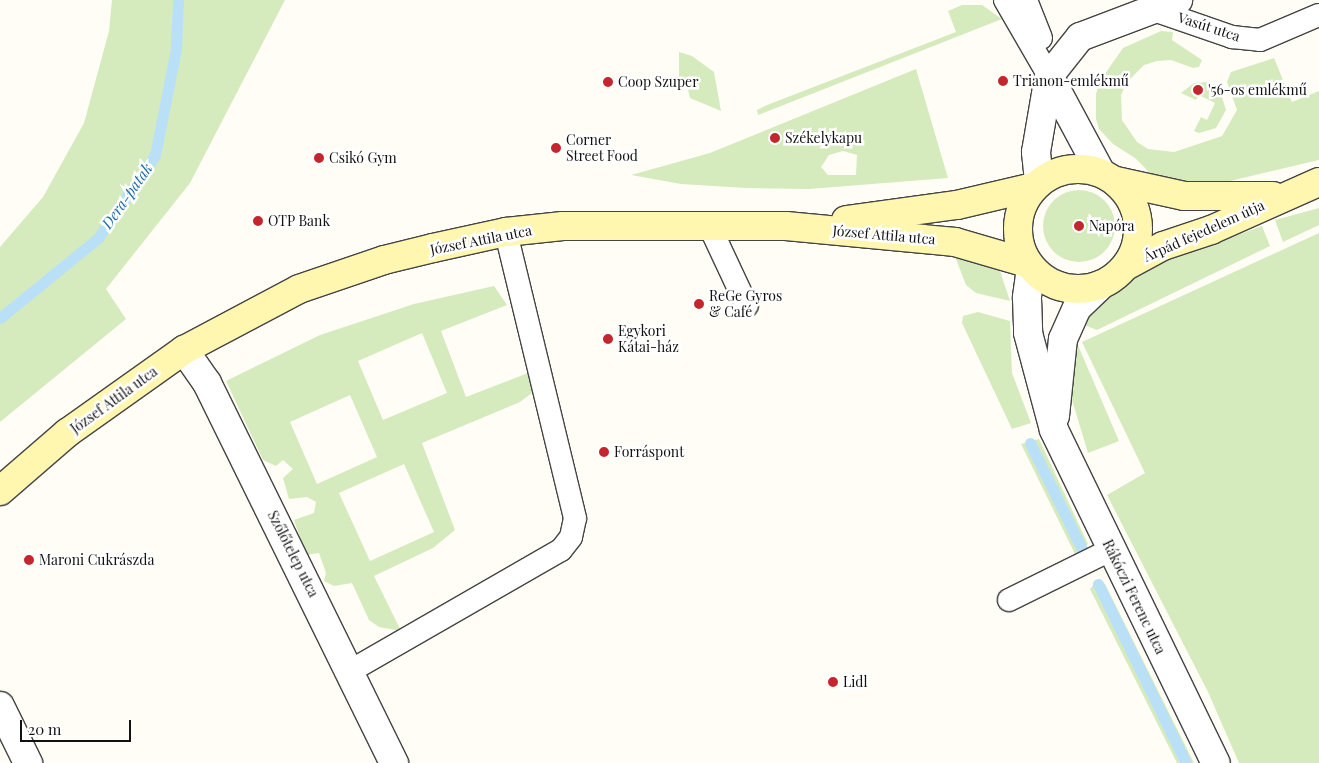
<!DOCTYPE html>
<meta charset="utf-8">
<style>
body{margin:0}
#map{position:relative;width:1319px;height:763px;overflow:hidden;background:#fffdf5;font-family:"Playfair Display",serif}
div>[style]{position:absolute}
[style*='--x']{left:calc(var(--x)*1px);top:calc(var(--y)*1px);width:calc(var(--w)*1px);rotate:calc(var(--a)*1deg)}
.green>*{inset:0;background:#d5ebbd}
.round{border-radius:50%}
.stream>*{height:11px;margin:-5.5px;padding:0 5.5px;transform-origin:5.5px;border-radius:5.5px;background:#b9e0f7}
.roads{filter:drop-shadow(1px 0 #444) drop-shadow(-1px 0 #444) drop-shadow(0 1px #444) drop-shadow(0 -1px #444)}
.service>*{height:22px;margin:-11px;padding:0 11px;transform-origin:11px;border-radius:11px;background:#fff}
.minor>*{height:28px;margin:-14px;padding:0 14px;transform-origin:14px;border-radius:14px;background:#fff}
.tertiary>*{height:28px;margin:-14px;padding:0 14px;transform-origin:14px;border-radius:14px;background:#fff}
.secondary>*{height:28px;margin:-14px;padding:0 14px;transform-origin:14px;border-radius:14px;background:#fff6b0}
.secondary>.ring{margin:-14px;padding:0;box-sizing:content-box;background:none;border:28px solid #fff6b0;border-radius:50%}
.dots>*{width:14px;height:14px;translate:-50% -50%;box-sizing:border-box;border:2px solid #fff;border-radius:50%}
span{translate:-50% -50%;white-space:nowrap;text-align:center;line-height:1.15;-webkit-text-stroke:5px #fff;paint-order:stroke}
.street-label{font-size:14px;color:#111}
.poi-label{font-size:14px;color:#111}
.left{translate:0 -50%;text-align:left}
.water-label{font-size:15px;color:#1768a6;font-style:italic}
.scale{position:absolute;left:20px;top:720px;width:111px;height:22px;box-sizing:border-box;border:2px solid #111;border-top:0;padding-left:6px;font-size:15px;line-height:18px;white-space:nowrap;color:#111;-webkit-text-stroke:4px #fff;paint-order:stroke}
</style>
<div id="map">
<div class="green">
<i style="clip-path:polygon(112px 0,285px 0,190px 183px,106px 289px,126px 319px,0 422px,0 247px,43px 197px,84px 123px,109px 31px)"></i>
<i style="clip-path:polygon(962px 5px,982px 5px,1002px 19px,758px 115px,757px 110px,767px 105px,956px 32px,948px 11px)"></i>
<i style="clip-path:polygon(1161px 31px,1173px 32px,1172px 40px,1202px 60px,1199px 67px,1193px 68px,1171px 60px,1157px 61px,1144px 65px,1126px 83px,1121px 95px,1122px 120px,1137px 142px,1148px 149px,1174px 152px,1222px 136px,1237px 110px,1227px 82px,1231px 72px,1274px 58px,1292px 102px,1319px 91px,1319px 160px,1226px 182px,1169px 183px,1151px 174px,1135px 158px,1113px 144px,1099px 129px,1096px 119px,1096px 94px,1100px 81px,1123px 48px)"></i>
<i style="clip-path:polygon(679px 52px,692px 56px,714px 72px,721px 111px,690px 98px,686px 81px,679px 77px)"></i>
<i style="clip-path:polygon(evenodd,916px 69px,948px 178px,809px 189px,746px 188px,681px 184px,631px 175px,710px 153px,916px 69px,843px 151px,857px 155px,856px 175px,828px 175px,821px 167px,829px 155px,843px 151px)"></i>
<i style="clip-path:polygon(1209px 82px,1220px 91px,1226px 110px,1216px 128px,1199px 133px,1194px 131px,1201px 117px,1207px 120px,1215px 103px,1199px 95px,1196px 100px,1181px 93px,1194px 83px)"></i>
<i class="round" style="left:1043px;top:190px;width:72px;height:72px"></i>
<i style="clip-path:polygon(1319px 208px,1319px 225px,1283px 242px,1275px 220px)"></i>
<i style="clip-path:polygon(1262px 226px,1270px 246px,1097px 330px,1077px 322px,1095px 298px,1139px 271px)"></i>
<i style="clip-path:polygon(1319px 233px,1319px 763px,1239px 763px,1208px 692px,1107px 495px,1145px 473px,1082px 342px)"></i>
<i style="clip-path:polygon(959px 245px,999px 268px,1010px 301px,976px 293px,966px 285px,956px 259px)"></i>
<i style="clip-path:polygon(evenodd,494px 286px,507px 305px,441px 331px,466px 397px,533px 371px,536px 390px,520px 402px,422px 443px,455px 530px,433px 548px,374px 576px,401px 631px,379px 627px,369px 620px,352px 583px,334px 586px,324px 581px,326px 573px,319px 553px,306px 555px,294px 520px,314px 513px,316px 502px,307px 497px,289px 499px,283px 478px,293px 469px,283px 460px,276px 466px,263px 460px,226px 381px,320px 335px,414px 304px,494px 286px,422px 333px,447px 393px,383px 420px,358px 361px,422px 333px,494px 286px,350px 395px,377px 457px,317px 484px,290px 422px,350px 395px,494px 286px,404px 464px,434px 532px,370px 561px,339px 493px,404px 464px)"></i>
<i style="clip-path:polygon(978px 312px,1010px 321px,1012px 373px,1031px 423px,1012px 429px,962px 323px,963px 316px)"></i>
<i style="clip-path:polygon(1069px 341px,1077px 343px,1119px 441px,1088px 453px,1066px 380px)"></i>
<i style="clip-path:polygon(1039px 439px,1088px 544px,1076px 556px,1021px 444px)"></i>
<i style="clip-path:polygon(1096px 582px,1105px 584px,1194px 763px,1177px 763px,1090px 589px)"></i>
</div>
<div class="stream">
<i style="--x:0;--y:318;--w:127;--a:-39.2"></i>
<i style="--x:98;--y:238;--w:101;--a:-55.5"></i>
<i style="--x:155;--y:155;--w:108;--a:-78.8"></i>
<i style="--x:176;--y:49;--w:49;--a:-87.7"></i>
<i style="--x:1030;--y:443;--w:123;--a:63.9"></i>
<i style="--x:1098;--y:584;--w:199;--a:63.8"></i>
</div>
<div class="roads">
<div class="service">
<i style="--x:1005;--y:0;--w:88;--a:59.9"></i>
<i style="--x:1026;--y:0;--w:41;--a:68.5"></i>
<i style="--x:1154;--y:10;--w:83;--a:19.1"></i>
<i style="--x:1232;--y:37;--w:28;--a:6"></i>
<i style="--x:1260;--y:40;--w:64;--a:-23"></i>
<i style="--x:709;--y:225;--w:89;--a:64.9"></i>
<i style="--x:1009;--y:600;--w:113;--a:-26.3"></i>
<i style="--x:352;--y:670;--w:241;--a:-29.9"></i>
<i style="--x:561;--y:550;--w:16;--a:-52"></i>
<i style="--x:571;--y:537;--w:19;--a:-78"></i>
<i style="--x:575;--y:518;--w:294;--a:-103.6"></i>
</div>
<div class="minor">
<i style="--x:184;--y:350;--w:40;--a:55.1"></i>
<i style="--x:207;--y:383;--w:424;--a:63.8"></i>
<i style="--x:0;--y:706;--w:64;--a:63.8"></i>
</div>
<div class="tertiary">
<i style="--x:1049;--y:76;--w:110;--a:61.8"></i>
<i style="--x:1039;--y:181;--w:29;--a:-96"></i>
<i style="--x:1036;--y:152;--w:77;--a:-80.3"></i>
<i style="--x:1049;--y:76;--w:50;--a:-51.5"></i>
<i style="--x:1080;--y:37;--w:105;--a:-20.7"></i>
<i style="--x:1031;--y:268;--w:30;--a:98"></i>
<i style="--x:1027;--y:298;--w:35;--a:88"></i>
<i style="--x:1028;--y:333;--w:100;--a:75"></i>
<i style="--x:1054;--y:430;--w:370;--a:64.1"></i>
<i style="--x:1055;--y:416;--w:77;--a:-84.1"></i>
<i style="--x:1063;--y:339;--w:34;--a:-66"></i>
<i style="--x:1077;--y:308;--w:33;--a:-44"></i>
</div>
<div class="secondary">
<i class="ring" style="left:1018px;top:169px;width:92px;height:92px"></i>
<i style="--x:1116;--y:181;--w:70;--a:12.4"></i>
<i style="--x:1184;--y:196;--w:89;--a:0"></i>
<i style="--x:846;--y:220;--w:112;--a:-7.7"></i>
<i style="--x:957;--y:205;--w:79;--a:-13.2"></i>
<i style="--x:1126;--y:266;--w:42;--a:-28.4"></i>
<i style="--x:1163;--y:246;--w:51;--a:-18.4"></i>
<i style="--x:1211;--y:230;--w:118;--a:-24"></i>
<i style="--x:0;--y:491;--w:89;--a:-40.9"></i>
<i style="--x:67;--y:433;--w:143;--a:-35.4"></i>
<i style="--x:184;--y:350;--w:130;--a:-27.9"></i>
<i style="--x:299;--y:289;--w:90;--a:-18.8"></i>
<i style="--x:384;--y:260;--w:50;--a:-13.8"></i>
<i style="--x:433;--y:248;--w:75;--a:-12.4"></i>
<i style="--x:506;--y:232;--w:57;--a:-6"></i>
<i style="--x:563;--y:226;--w:223;--a:0"></i>
<i style="--x:786;--y:226;--w:170;--a:5.4"></i>
<i style="--x:955;--y:242;--w:75;--a:16.3"></i>
</div>
</div>
<div class="dots">
<i style="left:1003px;top:81px;background:#c4262e"></i>
<i style="left:608px;top:82px;background:#c4262e"></i>
<i style="left:1198px;top:90px;background:#c4262e"></i>
<i style="left:775px;top:138px;background:#c4262e"></i>
<i style="left:556px;top:148px;background:#c4262e"></i>
<i style="left:319px;top:158px;background:#c4262e"></i>
<i style="left:258px;top:221px;background:#c4262e"></i>
<i style="left:1079px;top:226px;background:#c4262e"></i>
<i style="left:699px;top:304px;background:#c4262e"></i>
<i style="left:608px;top:339px;background:#c4262e"></i>
<i style="left:604px;top:452px;background:#c4262e"></i>
<i style="left:29px;top:560px;background:#c4262e"></i>
<i style="left:833px;top:682px;background:#c4262e"></i>
</div>
<div class="street-label">
<span style="left:1209px;top:27px;rotate:18deg">Vasút utca</span>
<span style="left:1204px;top:231px;rotate:-24deg">Árpád fejedelem útja</span>
<span style="left:884px;top:235px;rotate:5deg">József Attila utca</span>
<span style="left:481px;top:240px;rotate:-11deg">József Attila utca</span>
<span style="left:114px;top:400px;rotate:-36deg">József Attila utca</span>
<span style="left:293px;top:554px;rotate:63deg">Szőlőtelep utca</span>
<span style="left:1134px;top:597px;rotate:64deg">Rákóczi Ferenc utca</span>
</div>
<div class="poi-label">
<span class="left" style="left:1013px;top:81px">Trianon-emlékmű</span>
<span class="left" style="left:618px;top:82px">Coop Szuper</span>
<span class="left" style="left:1208px;top:90px">'56-os emlékmű</span>
<span class="left" style="left:785px;top:138px">Székelykapu</span>
<span class="left" style="left:566px;top:148px">Corner<br>Street Food</span>
<span class="left" style="left:329px;top:158px">Csikó Gym</span>
<span class="left" style="left:268px;top:221px">OTP Bank</span>
<span class="left" style="left:1089px;top:226px">Napóra</span>
<span class="left" style="left:709px;top:304px">ReGe Gyros<br>&amp; Café</span>
<span class="left" style="left:618px;top:339px">Egykori<br>Kátai-ház</span>
<span class="left" style="left:614px;top:452px">Forráspont</span>
<span class="left" style="left:39px;top:560px">Maroni Cukrászda</span>
<span class="left" style="left:843px;top:682px">Lidl</span>
</div>
<div class="water-label">
<span style="left:127px;top:196px;rotate:-55deg">Dera-patak</span>
</div>
<div class="scale">20 m</div>
</div>
